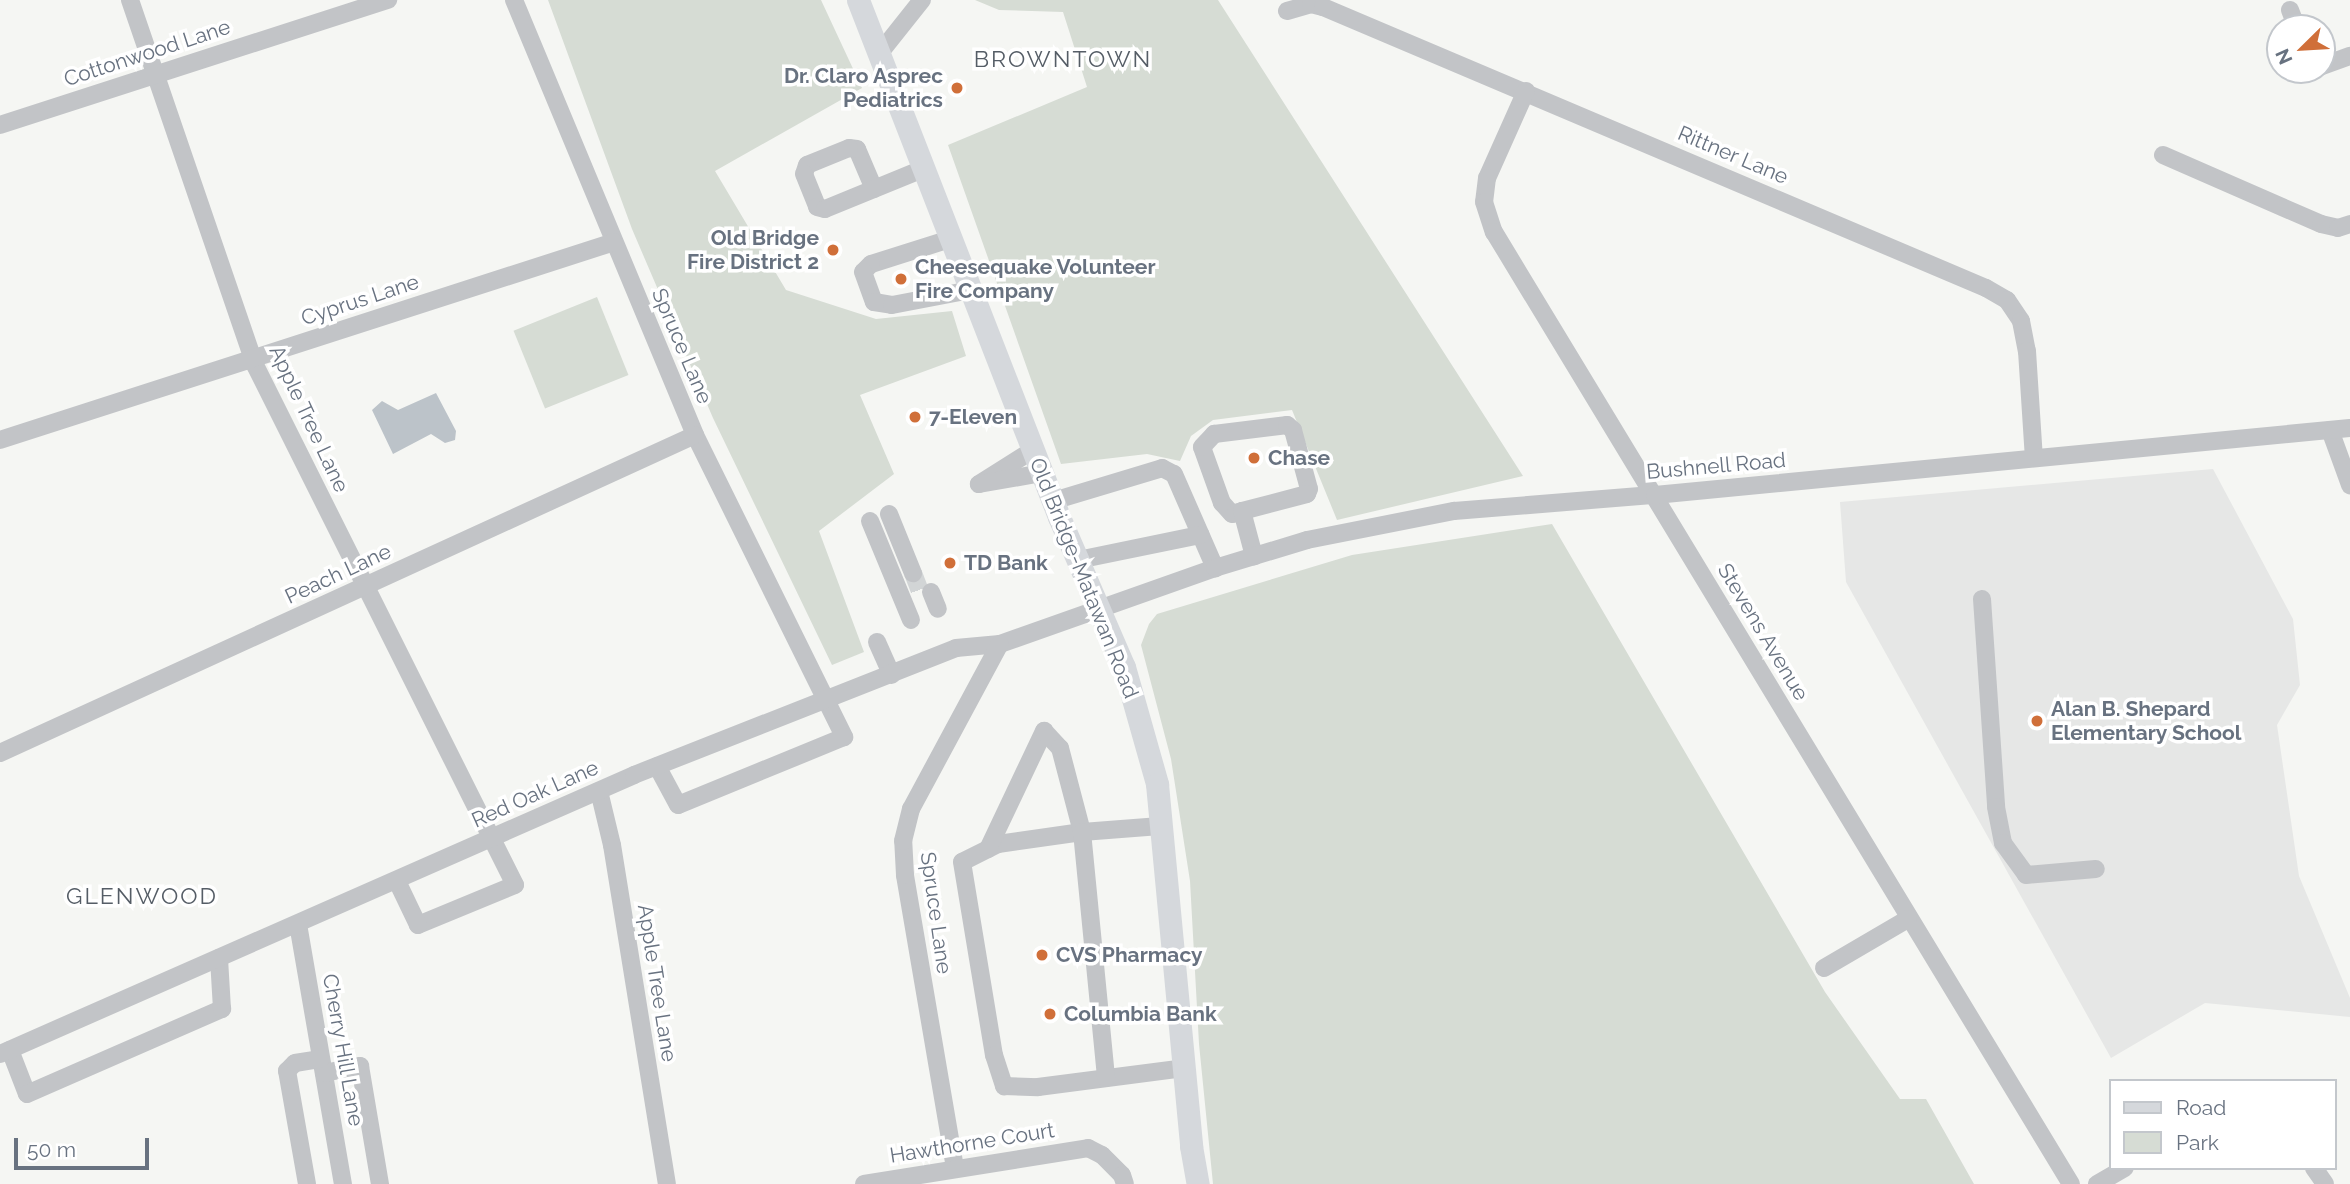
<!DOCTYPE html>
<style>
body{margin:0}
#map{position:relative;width:2350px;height:1184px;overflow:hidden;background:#f5f6f3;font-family:Raleway,sans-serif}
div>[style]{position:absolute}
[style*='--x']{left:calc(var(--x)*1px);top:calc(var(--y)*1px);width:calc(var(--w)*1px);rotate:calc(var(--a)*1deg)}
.built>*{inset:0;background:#e6e7e6}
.green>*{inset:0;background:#d6dcd4;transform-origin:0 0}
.water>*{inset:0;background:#bcc3c9}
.minor-tunnel>*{height:18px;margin-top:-9px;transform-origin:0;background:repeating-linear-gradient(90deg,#d2d5d6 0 18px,transparent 0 27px)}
.minor>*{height:18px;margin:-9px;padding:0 9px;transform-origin:9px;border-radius:9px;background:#c2c4c7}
.major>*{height:23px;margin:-11.5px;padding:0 11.5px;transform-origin:11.5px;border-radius:11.5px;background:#d5d8dc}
.dots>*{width:19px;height:19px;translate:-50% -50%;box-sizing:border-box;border:4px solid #fff;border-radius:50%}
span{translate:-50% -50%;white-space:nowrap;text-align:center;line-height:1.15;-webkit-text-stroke:7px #fff;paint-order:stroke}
.street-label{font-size:21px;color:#687280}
.poi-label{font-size:21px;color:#687280;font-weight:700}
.right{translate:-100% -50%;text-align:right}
.left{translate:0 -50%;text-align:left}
.neighbourhood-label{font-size:23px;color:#555d66;letter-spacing:2px}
.legend{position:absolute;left:2109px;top:1079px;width:228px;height:91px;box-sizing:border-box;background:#fff;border:2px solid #c3c7cc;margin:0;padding:9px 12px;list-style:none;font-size:21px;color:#687280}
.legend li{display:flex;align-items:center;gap:14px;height:35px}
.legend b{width:35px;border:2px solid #c3c7cc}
.north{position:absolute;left:2266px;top:14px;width:70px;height:70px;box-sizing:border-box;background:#fff;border:2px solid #c3c7cc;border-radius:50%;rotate:246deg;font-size:19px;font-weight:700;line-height:28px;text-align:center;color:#687280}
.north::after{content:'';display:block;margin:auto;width:24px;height:32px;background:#d06f39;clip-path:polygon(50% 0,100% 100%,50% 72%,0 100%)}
.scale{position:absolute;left:14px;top:1138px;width:135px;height:32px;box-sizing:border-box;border:4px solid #687280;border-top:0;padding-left:9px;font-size:21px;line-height:24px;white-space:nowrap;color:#687280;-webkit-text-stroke:5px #fff;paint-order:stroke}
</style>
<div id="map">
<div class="built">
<i style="clip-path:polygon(2213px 469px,2293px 619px,2300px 685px,2277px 725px,2299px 876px,2350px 998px,2350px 1017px,2205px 1003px,2111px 1058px,1846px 582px,1840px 502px)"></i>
</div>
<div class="green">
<i style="clip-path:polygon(548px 0,821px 0,862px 88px,715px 171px,786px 290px,876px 319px,952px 311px,966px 356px,860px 395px,894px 474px,819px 531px,864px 652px,832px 665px,713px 418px,632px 229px)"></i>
<i style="clip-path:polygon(975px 0,1218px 0,1523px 476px,1337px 520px,1292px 410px,1213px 420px,1191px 436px,1180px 461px,1147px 454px,1061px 464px,948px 145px,1087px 87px,1063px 12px,999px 10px)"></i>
<i style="left:597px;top:297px;width:84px;height:90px;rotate:68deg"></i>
<i style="clip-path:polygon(1552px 524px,1825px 992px,1900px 1099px,1926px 1099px,1974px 1184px,1213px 1184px,1199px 1044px,1190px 881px,1171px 759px,1141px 645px,1149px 624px,1157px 614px,1352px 555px)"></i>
</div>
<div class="water">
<i style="clip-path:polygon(436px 393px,456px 431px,455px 440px,445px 443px,431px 434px,393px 454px,372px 410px,382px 401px,398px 410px)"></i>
</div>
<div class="minor-tunnel">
<i style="--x:913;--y:573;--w:25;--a:69"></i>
</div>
<div class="minor">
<i style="--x:130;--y:0;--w:386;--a:71.1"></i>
<i style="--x:255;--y:365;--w:581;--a:63.43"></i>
<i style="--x:515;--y:885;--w:105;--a:157.6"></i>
<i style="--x:418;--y:925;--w:49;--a:-115.5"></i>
<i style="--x:514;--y:0;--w:471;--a:67.4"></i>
<i style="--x:695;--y:435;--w:337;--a:63.7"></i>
<i style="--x:844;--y:737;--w:179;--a:157.7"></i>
<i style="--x:678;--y:805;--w:44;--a:-118.3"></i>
<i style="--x:2290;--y:10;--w:19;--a:69"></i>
<i style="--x:1287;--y:11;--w:25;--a:-16"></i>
<i style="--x:1311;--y:4;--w:12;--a:14"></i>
<i style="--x:1323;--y:7;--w:720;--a:22.97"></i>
<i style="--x:1986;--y:288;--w:24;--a:30"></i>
<i style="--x:2007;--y:300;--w:25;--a:56"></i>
<i style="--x:2021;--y:321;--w:31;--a:79"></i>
<i style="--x:2027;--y:351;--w:107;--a:86.3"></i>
<i style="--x:879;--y:54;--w:69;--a:-51.5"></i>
<i style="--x:2322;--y:66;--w:30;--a:-20"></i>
<i style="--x:1526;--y:91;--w:95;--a:114.1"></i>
<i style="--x:1487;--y:178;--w:24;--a:97"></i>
<i style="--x:1484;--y:202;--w:32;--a:72"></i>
<i style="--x:1494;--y:232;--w:1113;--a:58.78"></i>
<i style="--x:0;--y:125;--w:408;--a:-17.9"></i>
<i style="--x:2163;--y:155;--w:172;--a:23.6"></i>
<i style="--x:2321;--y:224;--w:17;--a:13"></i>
<i style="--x:2338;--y:228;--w:13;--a:-18"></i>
<i style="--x:874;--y:189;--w:43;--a:-113"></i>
<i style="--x:857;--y:149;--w:8;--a:-173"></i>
<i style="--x:849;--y:148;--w:45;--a:158"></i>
<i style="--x:807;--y:165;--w:9;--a:108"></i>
<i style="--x:804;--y:174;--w:35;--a:68"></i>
<i style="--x:817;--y:207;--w:8;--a:14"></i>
<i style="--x:825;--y:209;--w:106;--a:-22.2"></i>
<i style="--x:950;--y:239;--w:83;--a:162.4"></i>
<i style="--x:871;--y:264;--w:11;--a:135"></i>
<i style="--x:863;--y:272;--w:32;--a:70"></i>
<i style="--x:874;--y:302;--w:18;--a:9"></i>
<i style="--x:892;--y:305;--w:80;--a:-10.8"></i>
<i style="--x:2330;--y:430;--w:59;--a:70"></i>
<i style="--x:0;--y:440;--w:645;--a:-17.87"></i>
<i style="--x:1033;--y:450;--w:64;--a:147.8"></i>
<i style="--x:979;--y:484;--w:64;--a:-9.9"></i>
<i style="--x:1053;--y:501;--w:114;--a:-16.8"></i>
<i style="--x:1162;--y:468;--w:13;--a:27"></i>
<i style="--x:1174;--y:474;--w:103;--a:66.4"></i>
<i style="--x:1242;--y:511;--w:10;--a:163"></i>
<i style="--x:1232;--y:514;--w:15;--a:-132"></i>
<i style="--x:1222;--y:503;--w:59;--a:-109.7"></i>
<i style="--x:1202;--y:447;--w:18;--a:-47"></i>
<i style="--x:1214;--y:434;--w:74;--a:-7"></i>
<i style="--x:1287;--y:425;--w:8;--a:40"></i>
<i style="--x:1293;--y:430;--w:61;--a:74.8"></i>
<i style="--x:1309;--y:489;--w:5;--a:112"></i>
<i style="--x:1307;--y:494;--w:67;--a:165.3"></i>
<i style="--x:1242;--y:511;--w:47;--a:75.1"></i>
<i style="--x:889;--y:514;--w:64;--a:67.9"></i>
<i style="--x:870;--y:521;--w:107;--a:67.5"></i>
<i style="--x:1078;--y:560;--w:125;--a:-11.6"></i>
<i style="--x:931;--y:592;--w:18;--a:68"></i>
<i style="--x:1982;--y:599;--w:208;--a:86.1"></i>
<i style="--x:1996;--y:807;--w:37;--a:79"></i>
<i style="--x:2003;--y:843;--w:39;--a:54"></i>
<i style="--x:2026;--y:875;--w:70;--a:-4.9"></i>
<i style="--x:877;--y:642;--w:36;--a:66"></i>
<i style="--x:0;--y:753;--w:764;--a:-24.59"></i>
<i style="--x:599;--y:791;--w:56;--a:76.5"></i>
<i style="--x:612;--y:845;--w:343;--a:80.8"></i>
<i style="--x:1160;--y:826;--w:78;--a:175.6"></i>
<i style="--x:1082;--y:832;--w:85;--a:171.9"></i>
<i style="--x:998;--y:844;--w:40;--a:153.4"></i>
<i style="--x:962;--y:862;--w:196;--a:80.6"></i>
<i style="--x:994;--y:1055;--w:33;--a:72"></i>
<i style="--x:1004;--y:1086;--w:34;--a:2"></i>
<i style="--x:1038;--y:1087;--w:147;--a:-7.4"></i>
<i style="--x:988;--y:849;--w:131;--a:-64.6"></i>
<i style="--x:1044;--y:731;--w:23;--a:47"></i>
<i style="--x:1060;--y:748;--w:87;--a:75.3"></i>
<i style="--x:1082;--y:832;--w:247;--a:84.4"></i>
<i style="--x:298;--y:924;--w:264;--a:80.2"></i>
<i style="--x:1824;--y:968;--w:97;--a:-30.3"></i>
<i style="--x:10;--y:1050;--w:47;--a:68.9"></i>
<i style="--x:27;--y:1094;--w:213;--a:-23.6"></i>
<i style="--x:222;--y:1009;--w:51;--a:-93.4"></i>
<i style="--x:0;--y:1054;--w:693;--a:-23.75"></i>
<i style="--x:634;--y:775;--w:346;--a:-21.5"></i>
<i style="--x:956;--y:648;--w:44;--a:-5.2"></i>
<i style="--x:1000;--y:644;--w:228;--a:-19.5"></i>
<i style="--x:1215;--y:568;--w:96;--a:-16.9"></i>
<i style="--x:1307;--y:540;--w:150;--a:-11.2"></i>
<i style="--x:1454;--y:511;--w:202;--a:-4.6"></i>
<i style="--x:1655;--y:495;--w:698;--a:-5.51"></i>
<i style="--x:324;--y:1073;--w:37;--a:-11"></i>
<i style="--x:360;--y:1066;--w:120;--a:80.4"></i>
<i style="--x:955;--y:1168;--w:297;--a:-99.7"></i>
<i style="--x:905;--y:875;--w:34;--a:-93"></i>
<i style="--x:903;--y:841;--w:33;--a:-76"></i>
<i style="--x:911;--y:809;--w:187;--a:-61.7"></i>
<i style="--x:2314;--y:1168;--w:19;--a:55"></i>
<i style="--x:307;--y:1184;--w:115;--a:-100"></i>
<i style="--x:287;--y:1071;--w:11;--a:-45"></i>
<i style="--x:295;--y:1063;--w:26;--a:-9"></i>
<i style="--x:864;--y:1184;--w:227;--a:-9.1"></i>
<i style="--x:1088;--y:1148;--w:16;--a:27"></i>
<i style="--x:1102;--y:1155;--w:28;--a:45"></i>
<i style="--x:1122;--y:1175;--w:9;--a:72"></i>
<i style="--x:2097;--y:1184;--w:32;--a:-30"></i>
</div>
<div class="major">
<i style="--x:858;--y:0;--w:555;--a:68.75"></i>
<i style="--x:1059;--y:517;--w:163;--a:66.6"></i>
<i style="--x:1124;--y:667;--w:122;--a:74.2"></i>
<i style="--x:1157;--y:784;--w:364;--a:84.6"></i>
<i style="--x:1191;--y:1146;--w:39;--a:80"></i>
</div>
<div class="dots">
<i style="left:957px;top:88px;background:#d06f39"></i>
<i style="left:833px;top:250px;background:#d06f39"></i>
<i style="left:901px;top:279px;background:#d06f39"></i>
<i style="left:915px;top:417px;background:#d06f39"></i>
<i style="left:1254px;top:458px;background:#d06f39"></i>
<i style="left:950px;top:563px;background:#d06f39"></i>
<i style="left:2037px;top:721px;background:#d06f39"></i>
<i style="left:1042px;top:955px;background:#d06f39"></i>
<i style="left:1050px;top:1014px;background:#d06f39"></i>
</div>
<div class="street-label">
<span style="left:147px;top:53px;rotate:-18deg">Cottonwood Lane</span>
<span style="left:1733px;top:155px;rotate:23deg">Rittner Lane</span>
<span style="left:360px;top:300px;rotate:-18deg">Cyprus Lane</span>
<span style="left:682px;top:346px;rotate:67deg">Spruce Lane</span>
<span style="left:309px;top:419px;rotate:65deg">Apple Tree Lane</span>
<span style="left:1716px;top:466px;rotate:-5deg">Bushnell Road</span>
<span style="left:338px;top:574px;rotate:-25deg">Peach Lane</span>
<span style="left:1084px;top:578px;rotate:68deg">Old Bridge-Matawan Road</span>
<span style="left:1763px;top:632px;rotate:59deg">Stevens Avenue</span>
<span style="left:535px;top:794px;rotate:-24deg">Red Oak Lane</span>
<span style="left:936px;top:913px;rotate:82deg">Spruce Lane</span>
<span style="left:657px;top:983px;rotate:81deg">Apple Tree Lane</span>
<span style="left:343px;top:1050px;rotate:80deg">Cherry Hill Lane</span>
<span style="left:972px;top:1143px;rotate:-9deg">Hawthorne Court</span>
</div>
<div class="poi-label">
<span class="right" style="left:943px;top:88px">Dr. Claro Asprec<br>Pediatrics</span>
<span class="right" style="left:819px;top:250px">Old Bridge<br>Fire District 2</span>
<span class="left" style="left:915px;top:279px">Cheesequake Volunteer<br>Fire Company</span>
<span class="left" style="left:929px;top:417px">7-Eleven</span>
<span class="left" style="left:1268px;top:458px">Chase</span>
<span class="left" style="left:964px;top:563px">TD Bank</span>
<span class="left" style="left:2051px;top:721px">Alan B. Shepard<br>Elementary School</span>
<span class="left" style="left:1056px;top:955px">CVS Pharmacy</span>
<span class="left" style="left:1064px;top:1014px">Columbia Bank</span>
</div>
<div class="neighbourhood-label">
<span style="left:1063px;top:59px">BROWNTOWN</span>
<span style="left:142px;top:896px">GLENWOOD</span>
</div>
<ul class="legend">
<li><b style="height:9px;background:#d5d8dc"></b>Road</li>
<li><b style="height:19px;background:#d6dcd4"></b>Park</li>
</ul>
<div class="north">N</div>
<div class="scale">50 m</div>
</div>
